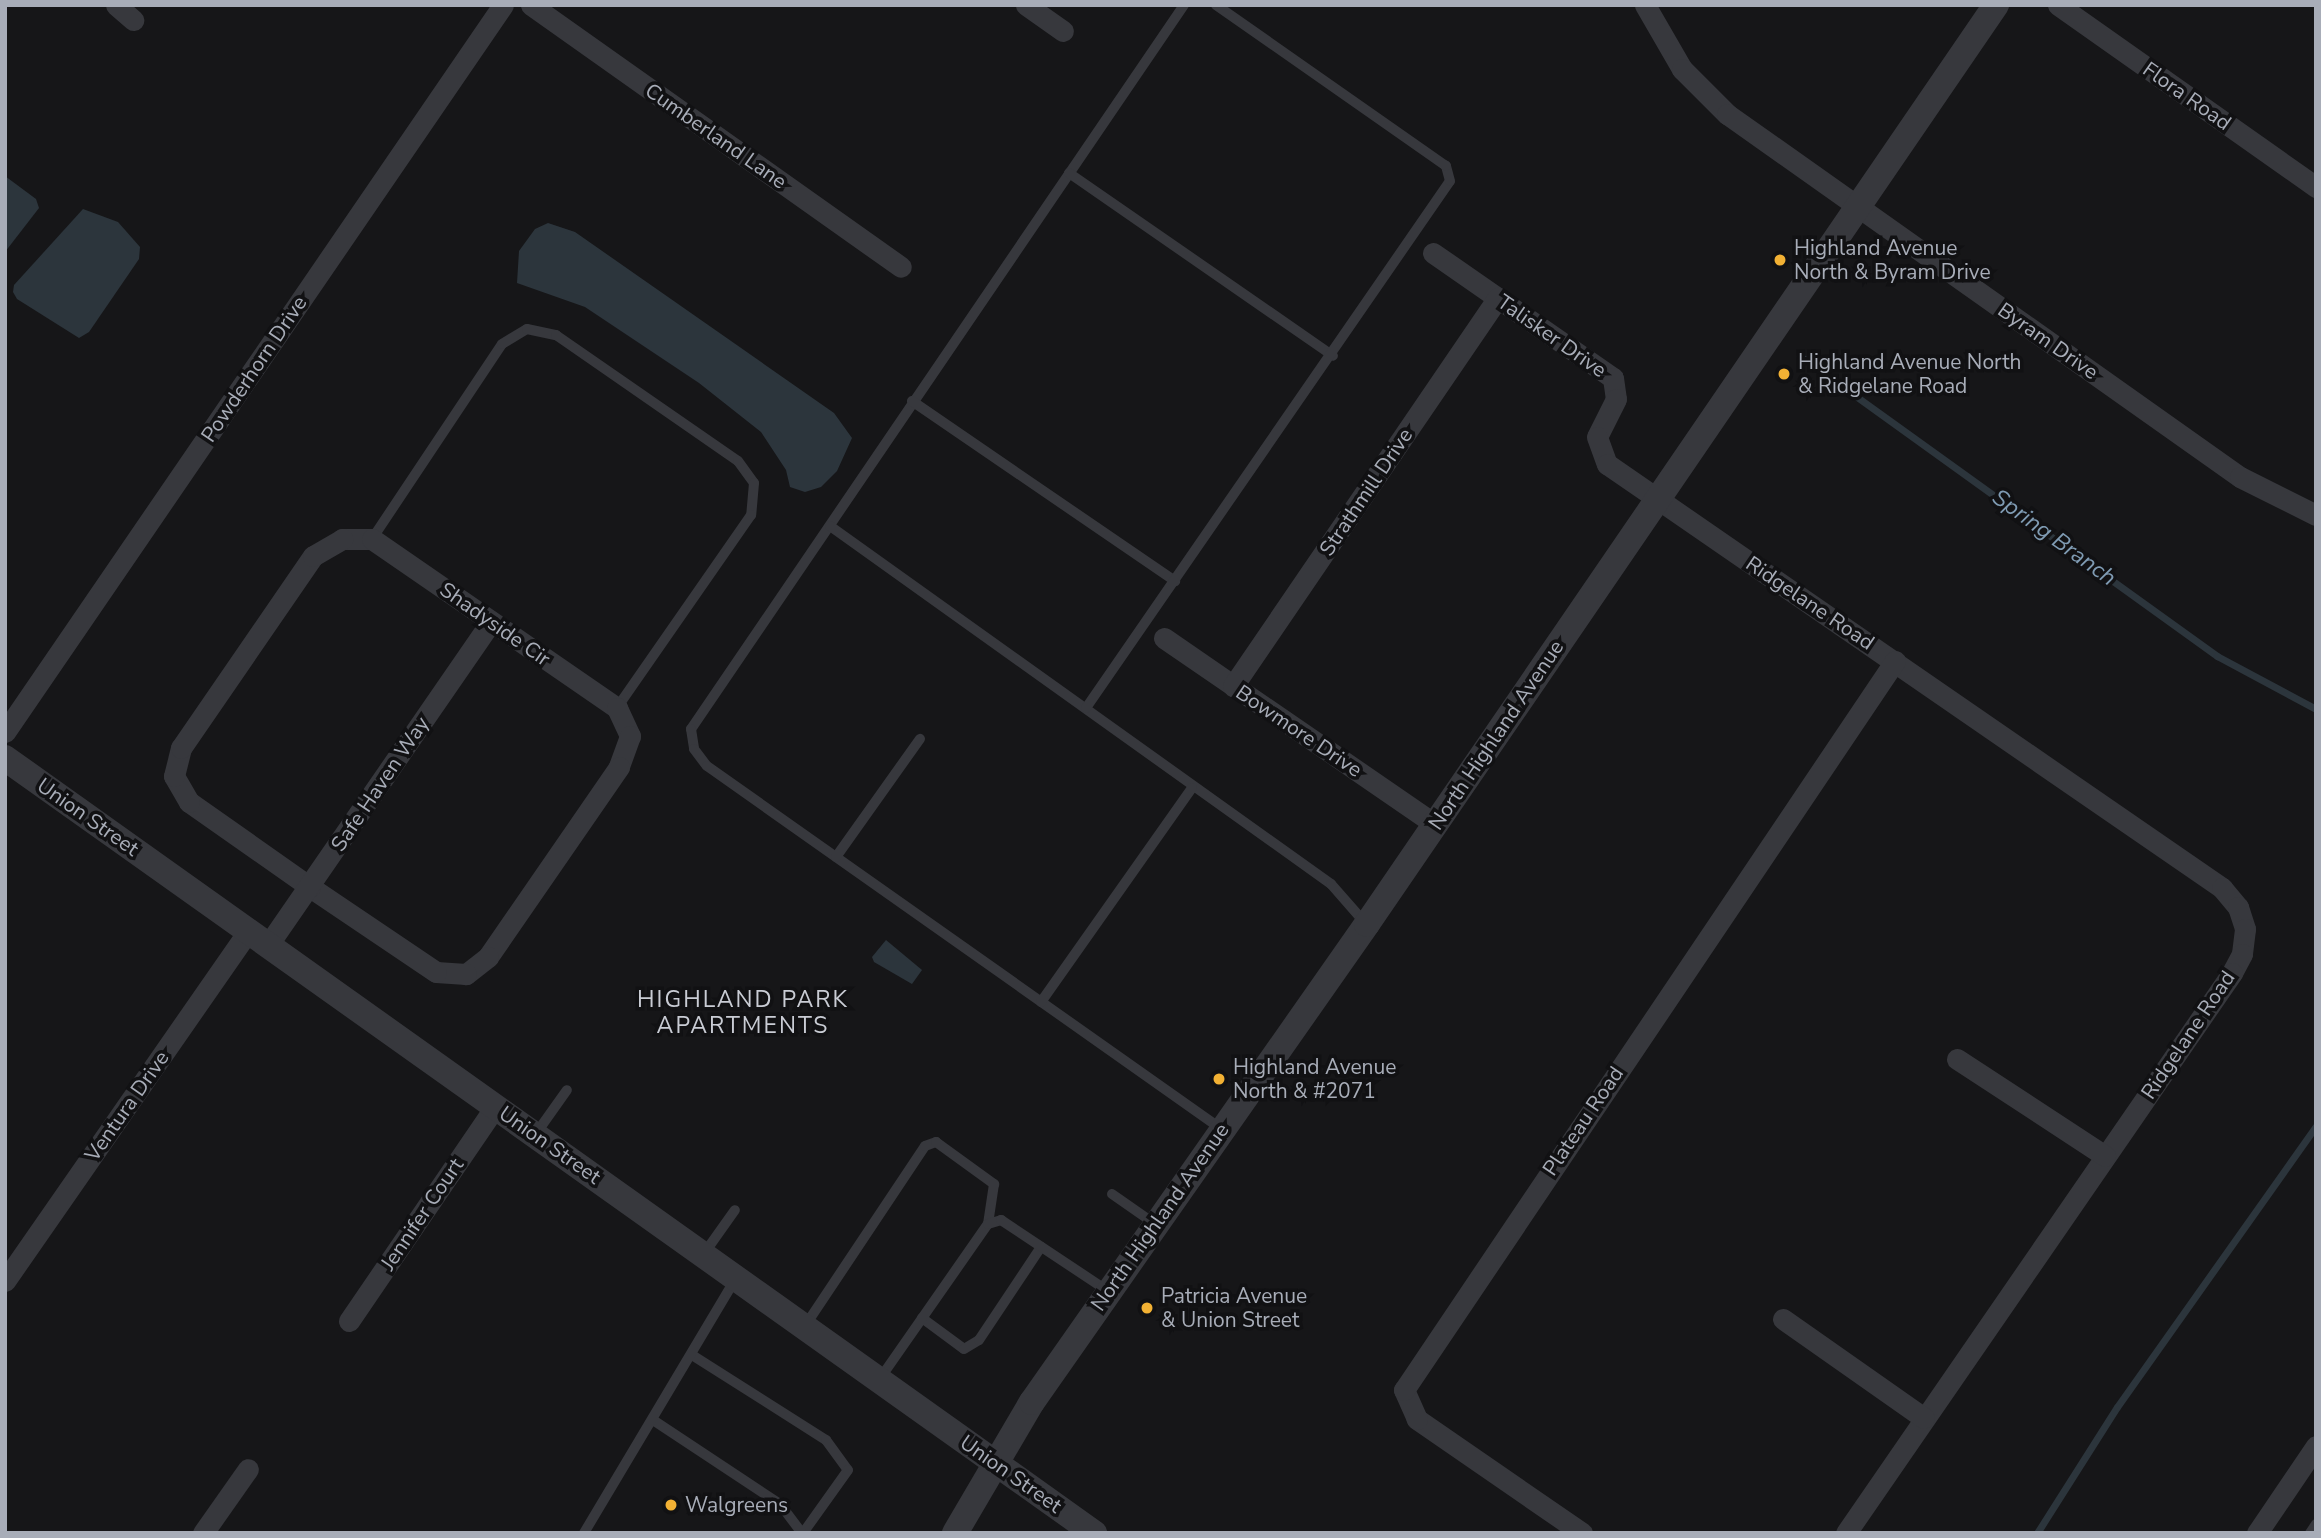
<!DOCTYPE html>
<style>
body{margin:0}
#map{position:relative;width:2321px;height:1538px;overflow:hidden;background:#161618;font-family:"Nunito Sans",sans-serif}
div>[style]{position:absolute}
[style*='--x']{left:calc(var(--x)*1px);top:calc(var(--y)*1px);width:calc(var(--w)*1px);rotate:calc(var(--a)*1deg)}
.water>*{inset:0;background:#2c353c}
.stream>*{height:7px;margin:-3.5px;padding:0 3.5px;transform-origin:3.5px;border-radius:3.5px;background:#2c353c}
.service>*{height:10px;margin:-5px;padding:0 5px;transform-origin:5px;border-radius:5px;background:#37383d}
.minor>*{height:21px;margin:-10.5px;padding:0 10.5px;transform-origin:10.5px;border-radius:10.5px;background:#37383d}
.tertiary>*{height:26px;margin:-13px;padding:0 13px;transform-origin:13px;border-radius:13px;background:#37383d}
.dots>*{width:19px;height:19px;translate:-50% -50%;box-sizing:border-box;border:4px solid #111113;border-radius:50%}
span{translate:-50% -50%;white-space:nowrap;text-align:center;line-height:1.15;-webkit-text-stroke:7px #111113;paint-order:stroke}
.street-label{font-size:21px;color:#a8adb8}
.poi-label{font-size:21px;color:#a8adb8}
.left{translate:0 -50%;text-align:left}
.water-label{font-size:23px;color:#7f9bb3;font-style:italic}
.neighbourhood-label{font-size:23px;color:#c9ccd4;letter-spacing:2px}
.frame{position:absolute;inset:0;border:7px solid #a8adb8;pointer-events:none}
</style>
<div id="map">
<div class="water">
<i style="clip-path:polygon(5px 176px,36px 199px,39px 208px,5px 252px)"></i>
<i style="clip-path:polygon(83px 209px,118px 222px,140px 247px,139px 259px,89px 332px,79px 338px,17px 299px,13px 292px,14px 285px)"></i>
<i style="clip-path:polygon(548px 223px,575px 232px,834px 413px,852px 438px,837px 471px,821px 487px,805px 492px,790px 487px,786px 470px,761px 432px,699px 383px,585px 307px,517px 283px,519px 251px,535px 229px)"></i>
<i style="clip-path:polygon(886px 940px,922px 970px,912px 984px,874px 962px,872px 957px)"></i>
</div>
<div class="stream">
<i style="--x:1800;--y:356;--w:514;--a:35.73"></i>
<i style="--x:2217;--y:656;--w:112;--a:28.2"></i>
<i style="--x:2037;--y:1533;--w:149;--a:-57.6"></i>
<i style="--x:2117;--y:1407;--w:344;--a:-54.7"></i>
</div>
<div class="service">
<i style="--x:1184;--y:5;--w:876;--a:124.25"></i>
<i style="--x:691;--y:729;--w:20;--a:81"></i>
<i style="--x:694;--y:749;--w:21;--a:53"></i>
<i style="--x:707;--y:766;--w:628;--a:35.21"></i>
<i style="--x:1069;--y:173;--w:321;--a:34.7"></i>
<i style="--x:912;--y:401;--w:319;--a:34.4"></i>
<i style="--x:830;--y:526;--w:616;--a:35.55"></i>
<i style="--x:1331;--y:884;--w:53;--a:48.8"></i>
<i style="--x:372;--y:539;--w:234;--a:-56.3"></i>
<i style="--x:502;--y:344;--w:29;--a:-31"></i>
<i style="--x:527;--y:329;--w:30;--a:12"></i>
<i style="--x:556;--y:335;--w:221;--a:34.7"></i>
<i style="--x:738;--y:461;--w:27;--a:54"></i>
<i style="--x:754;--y:483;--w:32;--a:95"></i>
<i style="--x:751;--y:515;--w:235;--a:124.8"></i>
<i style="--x:1086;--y:708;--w:640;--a:-55.37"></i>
<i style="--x:1450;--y:181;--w:16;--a:-105"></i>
<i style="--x:1446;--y:166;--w:281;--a:-145"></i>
<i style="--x:836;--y:857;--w:145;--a:-54.6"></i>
<i style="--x:1041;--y:1002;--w:262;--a:-54.8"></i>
<i style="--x:535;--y:1135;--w:55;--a:-54.6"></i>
<i style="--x:1112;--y:1194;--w:52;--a:34.9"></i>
<i style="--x:703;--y:1255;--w:55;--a:-54.6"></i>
<i style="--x:922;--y:1318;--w:52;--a:36.4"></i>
<i style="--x:964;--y:1349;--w:17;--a:-31"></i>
<i style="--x:979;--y:1340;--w:112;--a:-56.3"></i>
<i style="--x:805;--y:1326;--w:216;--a:-56.3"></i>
<i style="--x:925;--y:1146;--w:12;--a:-20"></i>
<i style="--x:936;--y:1142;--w:72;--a:35.9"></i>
<i style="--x:994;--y:1184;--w:40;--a:98.5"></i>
<i style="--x:692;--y:1355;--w:159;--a:32.4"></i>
<i style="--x:826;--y:1440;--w:37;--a:54"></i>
<i style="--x:848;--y:1470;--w:77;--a:125.5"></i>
<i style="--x:879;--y:1380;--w:190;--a:-55.1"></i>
<i style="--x:988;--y:1224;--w:14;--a:-17"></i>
<i style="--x:1001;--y:1220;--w:128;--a:33.6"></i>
<i style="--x:653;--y:1420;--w:152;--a:33.5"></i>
<i style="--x:780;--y:1504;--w:36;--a:53"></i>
<i style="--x:584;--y:1533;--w:297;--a:-59.2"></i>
<i style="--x:2310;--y:1533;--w:11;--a:-56"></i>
</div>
<div class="minor">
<i style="--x:116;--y:5;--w:23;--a:41"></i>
<i style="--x:531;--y:5;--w:453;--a:35.3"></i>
<i style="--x:1026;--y:5;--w:45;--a:35.1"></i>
<i style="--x:1645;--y:5;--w:74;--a:60"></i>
<i style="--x:1682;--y:69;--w:64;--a:45"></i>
<i style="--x:1727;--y:114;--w:628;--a:35.28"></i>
<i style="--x:2240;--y:477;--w:85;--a:26.6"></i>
<i style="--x:2058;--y:5;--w:316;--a:35.2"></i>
<i style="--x:1433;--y:253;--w:219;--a:34.8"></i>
<i style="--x:1613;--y:378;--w:21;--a:82"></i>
<i style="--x:1616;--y:399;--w:42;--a:116.6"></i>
<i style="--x:1597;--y:437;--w:29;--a:70"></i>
<i style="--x:1607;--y:464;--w:747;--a:34.58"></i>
<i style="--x:2222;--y:888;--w:25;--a:50"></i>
<i style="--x:2238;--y:907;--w:23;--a:72"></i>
<i style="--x:2245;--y:929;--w:25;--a:97"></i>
<i style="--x:2242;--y:954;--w:21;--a:118"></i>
<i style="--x:2232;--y:973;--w:680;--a:124.58"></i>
<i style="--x:342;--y:539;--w:30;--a:0"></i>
<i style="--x:372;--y:539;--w:298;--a:34.6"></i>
<i style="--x:617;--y:708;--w:31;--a:65"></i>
<i style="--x:630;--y:736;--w:33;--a:110"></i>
<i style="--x:619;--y:767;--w:231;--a:124.6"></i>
<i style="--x:488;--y:957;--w:28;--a:142"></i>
<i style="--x:466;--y:974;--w:30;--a:-176"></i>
<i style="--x:436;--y:972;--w:152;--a:-146"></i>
<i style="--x:310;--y:887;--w:148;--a:-144.9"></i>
<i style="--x:189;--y:802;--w:30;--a:-120"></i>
<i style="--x:174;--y:776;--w:29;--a:-76"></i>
<i style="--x:181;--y:748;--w:233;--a:-55.5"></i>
<i style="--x:313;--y:556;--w:34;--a:-30"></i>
<i style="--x:1164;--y:638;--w:329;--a:34.5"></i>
<i style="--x:1233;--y:686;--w:470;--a:-55.7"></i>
<i style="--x:5;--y:732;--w:881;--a:-55.59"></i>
<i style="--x:268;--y:945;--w:393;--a:-55.4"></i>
<i style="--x:1957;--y:1059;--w:177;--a:33.2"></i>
<i style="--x:5;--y:1281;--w:426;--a:-55.2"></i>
<i style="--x:1783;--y:1319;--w:172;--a:35.1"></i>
<i style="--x:349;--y:1321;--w:259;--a:-55.7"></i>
<i style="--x:203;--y:1533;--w:78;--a:-54.9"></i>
<i style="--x:1582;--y:1533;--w:201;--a:-145.4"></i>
<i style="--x:1417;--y:1419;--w:32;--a:-114"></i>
<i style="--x:1404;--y:1390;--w:879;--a:-56.04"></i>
<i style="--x:2257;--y:1533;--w:105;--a:-55.9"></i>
</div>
<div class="tertiary">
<i style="--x:5;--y:758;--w:1337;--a:35.44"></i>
<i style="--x:955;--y:1533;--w:152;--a:-59.6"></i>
<i style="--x:1032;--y:1402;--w:584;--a:-54.98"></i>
<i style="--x:1367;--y:924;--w:1114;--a:-55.61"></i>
</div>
<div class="dots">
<i style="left:1780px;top:260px;background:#f2b134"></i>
<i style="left:1784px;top:374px;background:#f2b134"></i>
<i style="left:1219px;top:1079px;background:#f2b134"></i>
<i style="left:1147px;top:1308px;background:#f2b134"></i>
<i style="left:671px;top:1505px;background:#f2b134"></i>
</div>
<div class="street-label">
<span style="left:2187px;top:96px;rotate:35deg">Flora Road</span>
<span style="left:716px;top:136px;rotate:35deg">Cumberland Lane</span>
<span style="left:1552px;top:336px;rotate:35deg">Talisker Drive</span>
<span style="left:2048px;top:341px;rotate:35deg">Byram Drive</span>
<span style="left:254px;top:369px;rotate:-56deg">Powderhorn Drive</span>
<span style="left:1366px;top:492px;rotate:-56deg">Strathmill Drive</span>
<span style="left:1810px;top:603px;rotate:34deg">Ridgelane Road</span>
<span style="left:495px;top:624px;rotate:35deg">Shadyside Cir</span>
<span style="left:1299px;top:731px;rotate:34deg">Bowmore Drive</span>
<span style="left:1496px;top:735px;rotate:-56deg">North Highland Avenue</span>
<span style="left:380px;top:784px;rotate:-56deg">Safe Haven Way</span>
<span style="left:88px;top:817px;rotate:35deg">Union Street</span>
<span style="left:2188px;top:1035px;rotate:-56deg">Ridgelane Road</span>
<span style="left:127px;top:1106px;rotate:-55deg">Ventura Drive</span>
<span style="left:1583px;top:1121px;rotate:-56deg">Plateau Road</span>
<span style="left:550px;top:1145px;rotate:35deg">Union Street</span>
<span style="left:422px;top:1214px;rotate:-56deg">Jennifer Court</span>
<span style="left:1160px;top:1217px;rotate:-55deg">North Highland Avenue</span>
<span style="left:1011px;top:1474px;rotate:35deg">Union Street</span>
</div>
<div class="poi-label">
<span class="left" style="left:1794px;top:260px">Highland Avenue<br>North &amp; Byram Drive</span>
<span class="left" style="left:1798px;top:374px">Highland Avenue North<br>&amp; Ridgelane Road</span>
<span class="left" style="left:1233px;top:1079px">Highland Avenue<br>North &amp; #2071</span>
<span class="left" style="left:1161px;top:1308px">Patricia Avenue<br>&amp; Union Street</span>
<span class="left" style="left:685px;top:1505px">Walgreens</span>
</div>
<div class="water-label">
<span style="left:2054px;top:538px;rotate:36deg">Spring Branch</span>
</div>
<div class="neighbourhood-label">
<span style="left:743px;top:1013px">HIGHLAND PARK<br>APARTMENTS</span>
</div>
<div class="frame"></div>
</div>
